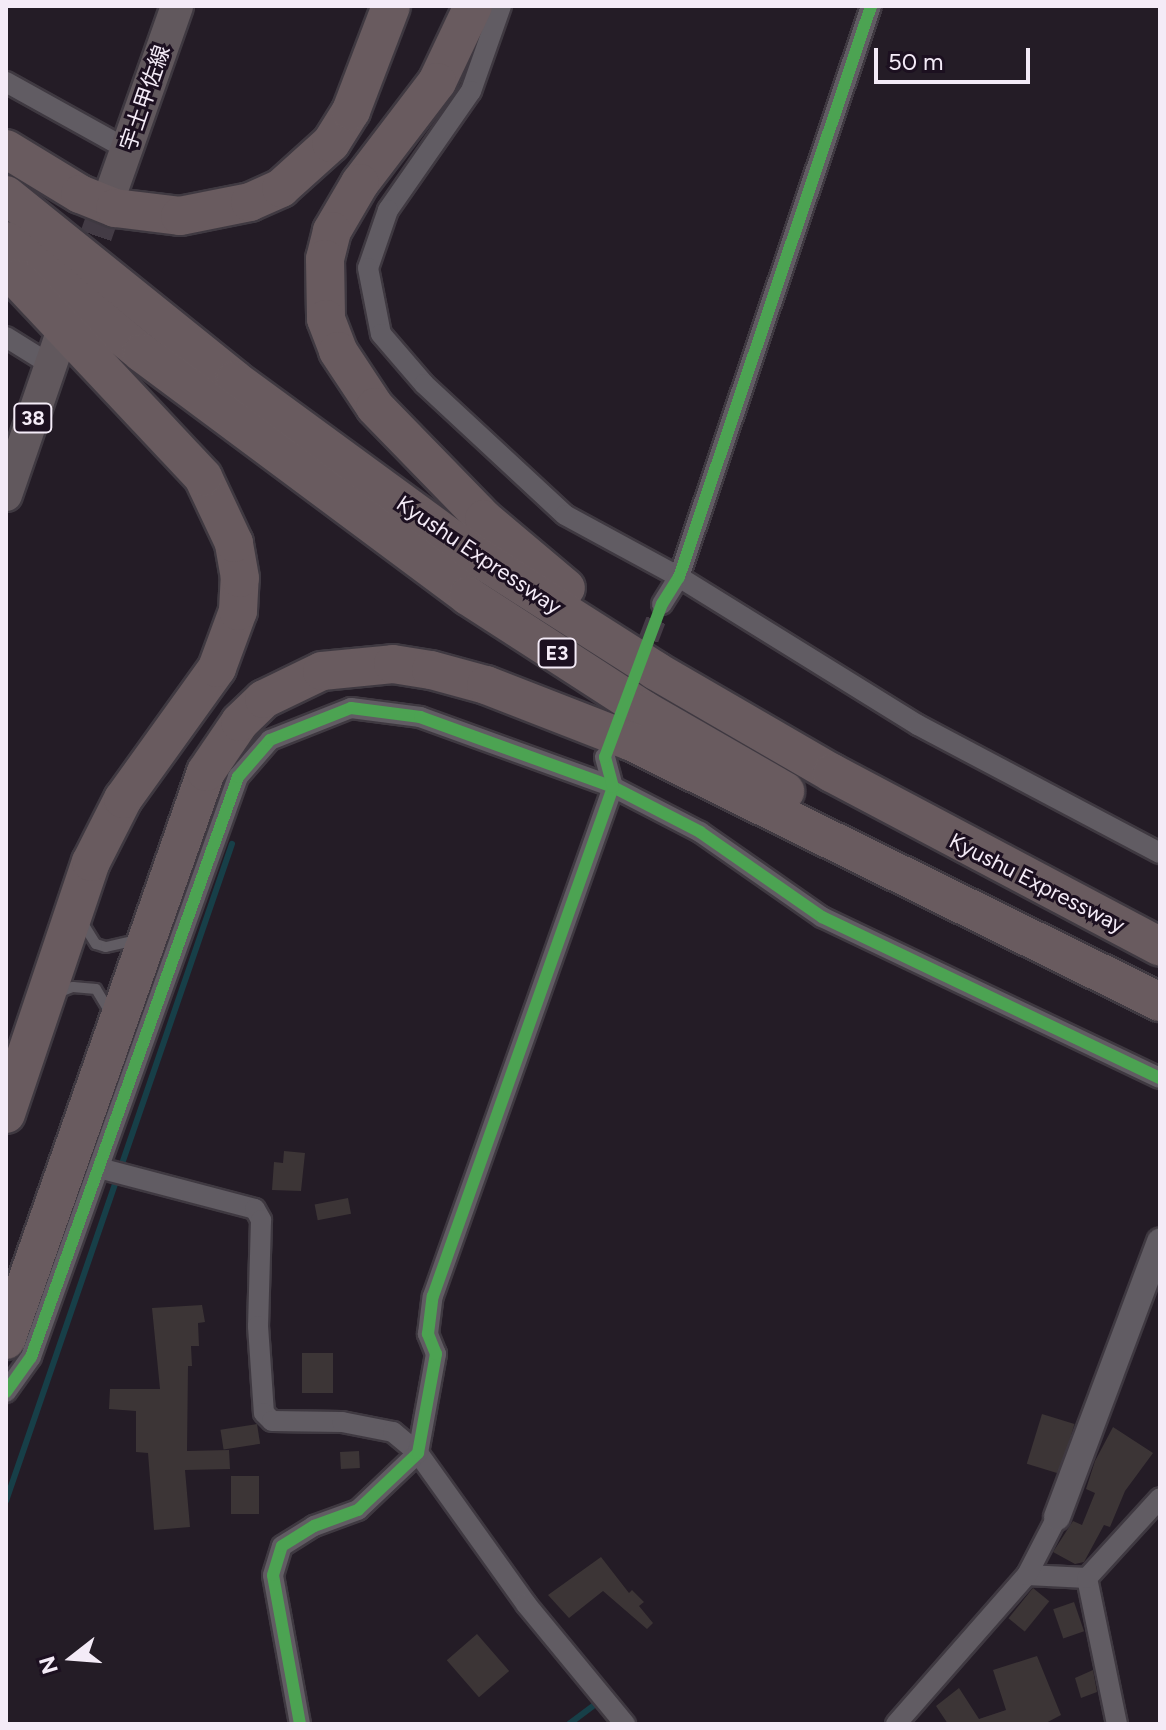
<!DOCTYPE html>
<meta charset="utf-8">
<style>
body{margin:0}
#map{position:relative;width:1166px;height:1730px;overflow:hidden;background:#241c26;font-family:Figtree,"Noto Sans JP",sans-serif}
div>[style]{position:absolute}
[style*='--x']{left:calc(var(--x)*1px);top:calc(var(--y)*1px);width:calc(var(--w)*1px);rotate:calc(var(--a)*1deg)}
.stream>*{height:6px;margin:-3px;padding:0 3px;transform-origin:3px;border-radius:3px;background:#173f48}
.building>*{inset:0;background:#3c3536;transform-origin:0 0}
.minor-tunnel>*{height:20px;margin-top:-10px;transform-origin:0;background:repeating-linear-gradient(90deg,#433b45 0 20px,transparent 0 30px)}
.primary-tunnel>*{height:32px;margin-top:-16px;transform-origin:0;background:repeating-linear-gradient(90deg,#433b45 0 32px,transparent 0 48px)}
.roads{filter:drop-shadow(2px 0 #3f3941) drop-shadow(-2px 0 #3f3941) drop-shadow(0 2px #3f3941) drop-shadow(0 -2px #3f3941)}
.service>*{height:10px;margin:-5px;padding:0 5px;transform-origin:5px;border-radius:5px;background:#615c63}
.minor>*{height:20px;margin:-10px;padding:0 10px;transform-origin:10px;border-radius:10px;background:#615c63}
.tertiary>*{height:26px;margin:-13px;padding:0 13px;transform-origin:13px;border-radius:13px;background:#615c63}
.primary>*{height:32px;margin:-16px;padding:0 16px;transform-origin:16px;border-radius:16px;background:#61585d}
.motorway>*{height:38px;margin:-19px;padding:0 19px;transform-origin:19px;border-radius:19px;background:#695b5f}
.cycleway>*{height:12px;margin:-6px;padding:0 6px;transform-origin:6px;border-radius:6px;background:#4ca352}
span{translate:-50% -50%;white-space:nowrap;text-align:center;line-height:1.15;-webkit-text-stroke:6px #1c1020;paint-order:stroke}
.shield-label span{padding:2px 6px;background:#1c1020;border:2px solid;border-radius:6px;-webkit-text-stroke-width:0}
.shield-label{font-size:20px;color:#f4ebf7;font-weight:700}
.street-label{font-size:22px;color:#f4ebf7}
.frame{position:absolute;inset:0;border:8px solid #f4ebf7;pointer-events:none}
.north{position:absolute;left:32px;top:1618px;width:80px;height:80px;-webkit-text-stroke:6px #1c1020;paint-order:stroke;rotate:253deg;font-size:22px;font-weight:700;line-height:32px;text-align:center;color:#f4ebf7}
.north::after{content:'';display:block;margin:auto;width:28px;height:36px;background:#f4ebf7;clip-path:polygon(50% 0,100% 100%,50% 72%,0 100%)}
.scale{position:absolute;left:874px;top:48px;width:156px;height:36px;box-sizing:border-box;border:4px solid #f4ebf7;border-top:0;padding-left:10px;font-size:24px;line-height:28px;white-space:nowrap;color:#f4ebf7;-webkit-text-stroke:6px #1c1020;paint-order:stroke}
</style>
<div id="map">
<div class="stream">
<i style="--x:6;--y:1501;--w:695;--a:-71.02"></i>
<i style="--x:569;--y:1724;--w:34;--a:-37"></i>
</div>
<div class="building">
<i style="clip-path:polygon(284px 1151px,305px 1153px,301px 1191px,272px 1190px,274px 1162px,283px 1163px)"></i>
<i style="left:348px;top:1198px;width:16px;height:34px;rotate:79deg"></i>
<i style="clip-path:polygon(202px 1305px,205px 1322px,198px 1323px,199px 1346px,191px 1346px,192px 1366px,188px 1366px,187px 1451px,229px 1450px,230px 1469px,185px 1470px,190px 1527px,154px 1530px,148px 1453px,136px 1452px,136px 1411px,109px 1409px,110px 1389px,160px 1389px,152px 1308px)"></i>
<i style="left:302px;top:1353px;width:31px;height:40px"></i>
<i style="left:1042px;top:1414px;width:34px;height:52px;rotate:17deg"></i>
<i style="left:257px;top:1424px;width:20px;height:37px;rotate:81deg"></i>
<i style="clip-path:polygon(1113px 1427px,1153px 1453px,1125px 1491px,1110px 1527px,1104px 1525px,1084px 1562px,1075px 1564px,1053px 1552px,1073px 1521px,1082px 1525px,1095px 1493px,1086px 1489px,1095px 1461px)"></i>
<i style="left:359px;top:1451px;width:17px;height:19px;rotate:87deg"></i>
<i style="left:259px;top:1476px;width:38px;height:28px;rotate:90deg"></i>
<i style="clip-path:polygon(601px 1557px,629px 1593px,632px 1590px,644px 1602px,639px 1606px,653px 1623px,647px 1629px,603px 1591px,569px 1618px,548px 1595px)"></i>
<i style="left:1033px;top:1588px;width:21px;height:39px;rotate:39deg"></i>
<i style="left:1074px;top:1602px;width:31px;height:22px;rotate:71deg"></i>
<i style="left:477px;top:1634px;width:49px;height:40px;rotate:49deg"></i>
<i style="clip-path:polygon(1037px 1656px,1061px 1715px,1044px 1724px,948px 1724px,936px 1706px,959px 1688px,979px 1719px,1006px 1710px,993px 1670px)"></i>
<i style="clip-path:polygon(1093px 1670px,1097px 1692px,1081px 1698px,1075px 1678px)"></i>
</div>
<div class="minor-tunnel">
<i style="--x:638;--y:667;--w:67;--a:-69.1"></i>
</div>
<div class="primary-tunnel">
<i style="--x:80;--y:281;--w:96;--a:-70.6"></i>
</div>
<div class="roads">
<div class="service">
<i style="--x:82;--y:922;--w:26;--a:58"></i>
<i style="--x:96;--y:944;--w:10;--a:17"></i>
<i style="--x:106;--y:947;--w:31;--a:-13"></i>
<i style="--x:57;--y:993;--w:17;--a:-21"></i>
<i style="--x:73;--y:987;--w:23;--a:5"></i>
<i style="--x:96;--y:989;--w:27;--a:59"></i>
</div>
<div class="minor">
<i style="--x:501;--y:6;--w:90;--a:109.4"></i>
<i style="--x:471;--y:91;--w:145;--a:124.9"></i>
<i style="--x:388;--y:210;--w:61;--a:109"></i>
<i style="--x:368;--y:268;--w:67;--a:78.9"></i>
<i style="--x:381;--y:334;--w:66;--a:49.3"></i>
<i style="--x:424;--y:384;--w:192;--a:42.9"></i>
<i style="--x:565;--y:515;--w:130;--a:28.5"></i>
<i style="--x:679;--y:577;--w:281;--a:31.8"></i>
<i style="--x:918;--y:725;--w:274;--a:27.9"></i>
<i style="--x:6;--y:82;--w:138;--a:29"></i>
<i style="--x:6;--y:337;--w:53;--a:31.9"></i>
<i style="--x:662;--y:604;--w:32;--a:-58"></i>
<i style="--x:679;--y:577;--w:602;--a:-71.41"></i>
<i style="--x:99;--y:1168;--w:161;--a:14.7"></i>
<i style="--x:255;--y:1209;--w:13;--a:61"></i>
<i style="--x:261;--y:1220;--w:106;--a:91.6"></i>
<i style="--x:258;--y:1326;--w:87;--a:86.1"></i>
<i style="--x:264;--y:1413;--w:11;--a:45"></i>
<i style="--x:272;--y:1421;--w:70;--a:0.8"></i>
<i style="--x:342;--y:1422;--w:52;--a:11.1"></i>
<i style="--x:393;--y:1432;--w:33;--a:40"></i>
<i style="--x:418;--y:1453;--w:186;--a:54.4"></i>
<i style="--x:526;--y:1604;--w:156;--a:50.5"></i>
<i style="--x:6;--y:1392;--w:43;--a:-54.5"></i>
<i style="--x:31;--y:1357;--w:616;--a:-70.36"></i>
<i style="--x:238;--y:777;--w:49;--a:-49.1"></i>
<i style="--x:270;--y:740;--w:87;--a:-21.6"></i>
<i style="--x:351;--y:708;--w:70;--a:7.4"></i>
<i style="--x:420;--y:717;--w:205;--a:19.9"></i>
<i style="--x:613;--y:787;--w:98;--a:27.3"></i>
<i style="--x:700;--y:832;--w:149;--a:34.9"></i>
<i style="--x:822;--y:917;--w:374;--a:25.5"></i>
<i style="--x:1027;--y:1575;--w:60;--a:2.9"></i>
<i style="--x:1087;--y:1578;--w:149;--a:78.4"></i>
<i style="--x:1087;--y:1578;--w:108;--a:-47.6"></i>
<i style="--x:300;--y:1724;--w:151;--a:-100.3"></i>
<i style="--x:273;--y:1575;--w:30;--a:-73"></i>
<i style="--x:282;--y:1546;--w:38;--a:-32"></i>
<i style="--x:314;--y:1526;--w:47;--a:-20"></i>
<i style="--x:358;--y:1510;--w:83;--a:-43.5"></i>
<i style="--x:418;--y:1453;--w:101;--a:-79.7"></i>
<i style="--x:436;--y:1354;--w:22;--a:-112"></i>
<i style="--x:428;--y:1334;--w:38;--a:-83"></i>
<i style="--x:433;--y:1296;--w:540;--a:-70.52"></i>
<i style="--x:613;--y:787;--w:31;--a:-105"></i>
<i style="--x:896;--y:1724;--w:198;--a:-48.7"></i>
<i style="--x:1027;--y:1575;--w:65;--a:-62.7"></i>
</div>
<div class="tertiary">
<i style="--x:1057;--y:1517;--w:294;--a:-69.5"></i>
</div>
<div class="primary">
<i style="--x:112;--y:190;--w:195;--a:-70.5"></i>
<i style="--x:6;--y:495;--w:163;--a:-71"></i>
</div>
<div class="motorway">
<i style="--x:473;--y:6;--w:84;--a:115.3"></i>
<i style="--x:437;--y:82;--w:127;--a:127.3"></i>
<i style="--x:360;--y:183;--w:56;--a:120.3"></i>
<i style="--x:332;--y:231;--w:29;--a:104"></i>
<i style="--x:325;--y:259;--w:60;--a:89"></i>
<i style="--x:326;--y:319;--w:34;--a:69"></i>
<i style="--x:338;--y:351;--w:67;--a:56.5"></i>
<i style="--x:375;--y:407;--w:156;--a:45.8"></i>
<i style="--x:484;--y:519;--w:107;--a:40.1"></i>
<i style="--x:6;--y:149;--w:87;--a:31.3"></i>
<i style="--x:80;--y:194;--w:38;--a:22"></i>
<i style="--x:115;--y:208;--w:65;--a:7"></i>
<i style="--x:180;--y:216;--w:71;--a:-11.3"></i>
<i style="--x:250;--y:202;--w:34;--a:-24"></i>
<i style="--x:281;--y:188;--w:67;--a:-42"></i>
<i style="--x:331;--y:143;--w:38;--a:-58"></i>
<i style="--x:351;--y:111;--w:112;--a:-69.1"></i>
<i style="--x:6;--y:195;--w:294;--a:38.9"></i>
<i style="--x:235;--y:380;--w:293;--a:36.2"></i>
<i style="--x:471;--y:553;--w:219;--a:32.5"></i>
<i style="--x:656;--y:671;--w:203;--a:30.1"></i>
<i style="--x:832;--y:773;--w:371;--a:27.9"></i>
<i style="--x:6;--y:241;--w:176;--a:39.5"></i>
<i style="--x:142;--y:353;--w:407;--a:36.7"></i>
<i style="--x:468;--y:596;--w:210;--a:32.9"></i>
<i style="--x:644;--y:710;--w:163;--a:29.9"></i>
<i style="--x:6;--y:1114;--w:266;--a:-71.4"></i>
<i style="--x:91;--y:862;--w:71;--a:-63.1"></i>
<i style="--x:123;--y:799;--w:161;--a:-54.3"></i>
<i style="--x:217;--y:668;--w:61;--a:-69.8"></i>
<i style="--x:238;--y:611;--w:33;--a:-87"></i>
<i style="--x:240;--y:578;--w:36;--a:-100"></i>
<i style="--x:234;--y:543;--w:73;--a:-115.2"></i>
<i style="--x:203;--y:477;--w:272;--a:-133.2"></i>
<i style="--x:6;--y:1340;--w:602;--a:-70.6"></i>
<i style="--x:206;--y:772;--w:60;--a:-55.8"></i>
<i style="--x:240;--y:722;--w:33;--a:-44"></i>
<i style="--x:264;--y:699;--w:64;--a:-25.8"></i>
<i style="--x:322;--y:671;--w:71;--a:-5.6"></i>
<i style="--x:393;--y:664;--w:38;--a:9"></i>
<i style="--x:431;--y:670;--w:57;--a:15.3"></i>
<i style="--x:486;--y:685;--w:157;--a:21.3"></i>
<i style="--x:632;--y:742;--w:589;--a:26.22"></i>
</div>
</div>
<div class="cycleway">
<i style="--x:6;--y:1392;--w:43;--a:-54.5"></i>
<i style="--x:31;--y:1357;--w:616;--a:-70.36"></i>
<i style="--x:238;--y:777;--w:49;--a:-49.1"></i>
<i style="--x:270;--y:740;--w:87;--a:-21.6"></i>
<i style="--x:351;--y:708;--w:70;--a:7.4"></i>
<i style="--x:420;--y:717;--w:205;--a:19.9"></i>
<i style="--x:613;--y:787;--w:98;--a:27.3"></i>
<i style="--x:700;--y:832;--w:149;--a:34.9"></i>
<i style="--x:822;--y:917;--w:374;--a:25.5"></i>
<i style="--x:300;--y:1724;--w:151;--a:-100.3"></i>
<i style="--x:273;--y:1575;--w:30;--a:-73"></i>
<i style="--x:282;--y:1546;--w:38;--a:-32"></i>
<i style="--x:314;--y:1526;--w:47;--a:-20"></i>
<i style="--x:358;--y:1510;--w:83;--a:-43.5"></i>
<i style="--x:418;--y:1453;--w:101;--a:-79.7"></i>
<i style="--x:436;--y:1354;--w:22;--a:-112"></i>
<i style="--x:428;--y:1334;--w:38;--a:-83"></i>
<i style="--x:433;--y:1296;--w:540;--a:-70.52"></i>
<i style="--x:613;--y:787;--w:31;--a:-105"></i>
<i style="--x:605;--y:757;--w:163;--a:-69.6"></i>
<i style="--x:662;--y:604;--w:32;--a:-58"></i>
<i style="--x:679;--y:577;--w:602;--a:-71.41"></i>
</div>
<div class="shield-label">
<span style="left:33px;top:418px">38</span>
<span style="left:557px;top:653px">E3</span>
</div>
<div class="street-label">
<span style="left:145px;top:98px;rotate:-71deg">宇土甲佐線</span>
<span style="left:479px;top:555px;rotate:34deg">Kyushu Expressway</span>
<span style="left:1037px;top:883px;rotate:27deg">Kyushu Expressway</span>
</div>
<div class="frame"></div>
<div class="north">N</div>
<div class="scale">50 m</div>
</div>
